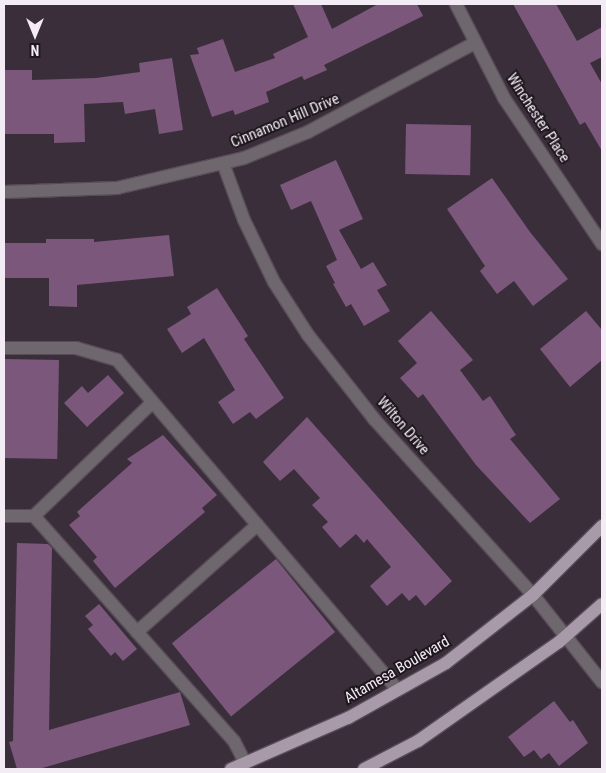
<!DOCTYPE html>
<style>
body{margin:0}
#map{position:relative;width:606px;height:773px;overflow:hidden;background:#3b2e3b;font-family:"Roboto Condensed",sans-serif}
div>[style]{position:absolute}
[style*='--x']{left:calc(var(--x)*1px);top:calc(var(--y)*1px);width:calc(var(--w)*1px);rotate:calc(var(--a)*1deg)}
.building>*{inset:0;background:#7b577c;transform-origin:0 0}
.roads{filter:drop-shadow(1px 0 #594c59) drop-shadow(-1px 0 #594c59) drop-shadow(0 1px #594c59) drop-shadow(0 -1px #594c59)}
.minor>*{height:12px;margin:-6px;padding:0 6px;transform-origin:6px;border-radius:6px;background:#6e676e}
.major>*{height:12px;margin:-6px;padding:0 6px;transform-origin:6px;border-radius:6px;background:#a89aa8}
span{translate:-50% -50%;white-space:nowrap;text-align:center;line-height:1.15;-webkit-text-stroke:4px #1e181e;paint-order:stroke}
.street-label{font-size:15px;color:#f4ecf4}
.frame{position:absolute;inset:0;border:5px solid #f4ecf4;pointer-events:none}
.north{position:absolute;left:10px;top:10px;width:50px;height:50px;-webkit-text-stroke:4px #1e181e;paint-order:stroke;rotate:180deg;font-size:14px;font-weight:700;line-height:20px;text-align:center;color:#f4ecf4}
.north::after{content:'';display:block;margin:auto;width:18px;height:22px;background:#f4ecf4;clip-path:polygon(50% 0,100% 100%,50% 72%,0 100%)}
</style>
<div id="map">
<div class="building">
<i style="clip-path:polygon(293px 4px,321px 4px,332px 29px,378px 4px,417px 4px,423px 16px,324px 65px,327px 70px,304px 80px,302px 76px,266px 92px,269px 102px,235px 115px,233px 110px,212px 117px,190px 55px,199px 54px,197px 48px,223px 39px,235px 72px,275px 58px,273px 54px,308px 37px)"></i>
<i style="clip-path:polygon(513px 4px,556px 4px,577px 41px,602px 27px,602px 57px,590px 63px,602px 84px,602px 151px,585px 122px,580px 125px)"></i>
<i style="clip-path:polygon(172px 58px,183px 130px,159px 134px,155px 109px,125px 114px,123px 102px,84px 104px,85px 142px,54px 143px,54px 134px,4px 134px,5px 70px,32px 70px,32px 80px,96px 78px,140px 72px,139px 63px)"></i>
<i style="left:406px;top:124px;width:65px;height:50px;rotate:1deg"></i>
<i style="clip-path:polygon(336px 160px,363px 219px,339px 230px,361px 269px,373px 262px,387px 285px,377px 290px,390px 311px,364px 326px,351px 304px,346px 307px,333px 284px,335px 283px,326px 266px,337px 260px,311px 201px,291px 210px,280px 185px)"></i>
<i style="clip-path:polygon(492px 178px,530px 232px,568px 279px,533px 306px,514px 281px,497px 294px,480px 271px,485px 266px,447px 209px)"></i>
<i style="clip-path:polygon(169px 235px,174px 276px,77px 285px,77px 307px,49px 306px,49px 278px,4px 278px,4px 243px,46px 243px,46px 239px,94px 239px,94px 242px)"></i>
<i style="clip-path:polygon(217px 288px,248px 336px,244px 339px,284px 398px,256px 419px,250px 412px,233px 424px,218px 402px,235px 390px,204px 338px,182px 353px,167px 329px,191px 314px,187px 307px)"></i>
<i style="clip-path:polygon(431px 311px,473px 360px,460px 370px,483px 401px,490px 396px,516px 435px,510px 439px,560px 499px,530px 523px,476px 465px,423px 394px,418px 398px,400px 378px,417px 363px,398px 341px)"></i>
<i style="clip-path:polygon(586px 311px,602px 330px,602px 360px,570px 387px,540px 349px)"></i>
<i style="left:4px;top:359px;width:55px;height:99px;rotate:1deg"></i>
<i style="clip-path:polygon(108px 375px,124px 393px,87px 427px,64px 403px,82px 386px,88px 393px)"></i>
<i style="clip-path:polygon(307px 417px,452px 581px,425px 606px,416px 595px,409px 601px,402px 593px,387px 606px,370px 586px,391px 567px,367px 539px,364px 543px,356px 534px,340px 548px,322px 527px,328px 522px,312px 505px,320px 498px,294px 469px,280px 481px,263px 462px)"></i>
<i style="clip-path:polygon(163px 435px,217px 495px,202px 508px,205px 512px,115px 588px,93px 561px,97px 557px,69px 525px,80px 516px,77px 512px,132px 463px,127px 459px)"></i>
<i style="clip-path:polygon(17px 543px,48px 544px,52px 548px,49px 730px,180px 692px,190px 725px,39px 769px,17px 769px,9px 742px,13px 741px)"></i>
<i style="left:276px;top:559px;width:94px;height:134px;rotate:51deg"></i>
<i style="clip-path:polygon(99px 604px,137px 649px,123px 661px,115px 652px,111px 656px,88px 629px,93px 625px,85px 616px)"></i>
<i style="clip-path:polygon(554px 701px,570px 722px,573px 720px,588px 743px,559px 766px,549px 753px,541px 759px,534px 750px,524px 757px,508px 737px)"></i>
</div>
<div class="roads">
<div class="minor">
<i style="--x:456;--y:4;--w:106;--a:62.9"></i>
<i style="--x:504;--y:98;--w:176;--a:56.1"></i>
<i style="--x:223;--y:163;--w:61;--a:69.8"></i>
<i style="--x:244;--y:220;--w:69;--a:64.2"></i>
<i style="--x:274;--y:282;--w:63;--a:57.3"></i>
<i style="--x:308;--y:335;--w:107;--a:51.8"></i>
<i style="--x:374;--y:419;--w:237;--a:47.9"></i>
<i style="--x:533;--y:595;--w:111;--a:51.6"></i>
<i style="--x:4;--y:192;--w:113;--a:-2"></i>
<i style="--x:117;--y:188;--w:130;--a:-13.3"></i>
<i style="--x:244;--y:158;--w:69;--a:-22.1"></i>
<i style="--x:308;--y:132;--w:189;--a:-28.1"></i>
<i style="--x:4;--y:348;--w:72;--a:0"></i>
<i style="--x:76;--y:348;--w:43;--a:16.3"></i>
<i style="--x:117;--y:360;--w:433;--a:49.6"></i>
<i style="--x:4;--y:516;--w:30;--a:0"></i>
<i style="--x:34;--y:516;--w:301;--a:48.4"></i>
<i style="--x:234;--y:741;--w:25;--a:63"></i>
<i style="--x:34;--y:516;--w:163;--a:-43.8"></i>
<i style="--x:137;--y:632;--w:161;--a:-41.7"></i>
</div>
<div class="major">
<i style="--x:231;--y:769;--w:128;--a:-23.6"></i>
<i style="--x:348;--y:718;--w:112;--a:-29.3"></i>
<i style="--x:446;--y:663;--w:110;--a:-38"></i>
<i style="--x:533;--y:595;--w:98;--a:-45"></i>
<i style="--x:364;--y:769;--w:61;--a:-27.4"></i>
<i style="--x:418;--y:741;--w:172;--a:-35.1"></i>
<i style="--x:559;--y:642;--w:57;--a:-41.5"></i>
</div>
</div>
<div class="street-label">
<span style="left:538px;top:118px;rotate:57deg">Winchester Place</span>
<span style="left:285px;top:121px;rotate:-23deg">Cinnamon Hill Drive</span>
<span style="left:403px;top:426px;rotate:49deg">Wilton Drive</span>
<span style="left:397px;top:670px;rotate:-30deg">Altamesa Boulevard</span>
</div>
<div class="frame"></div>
<div class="north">N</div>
</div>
